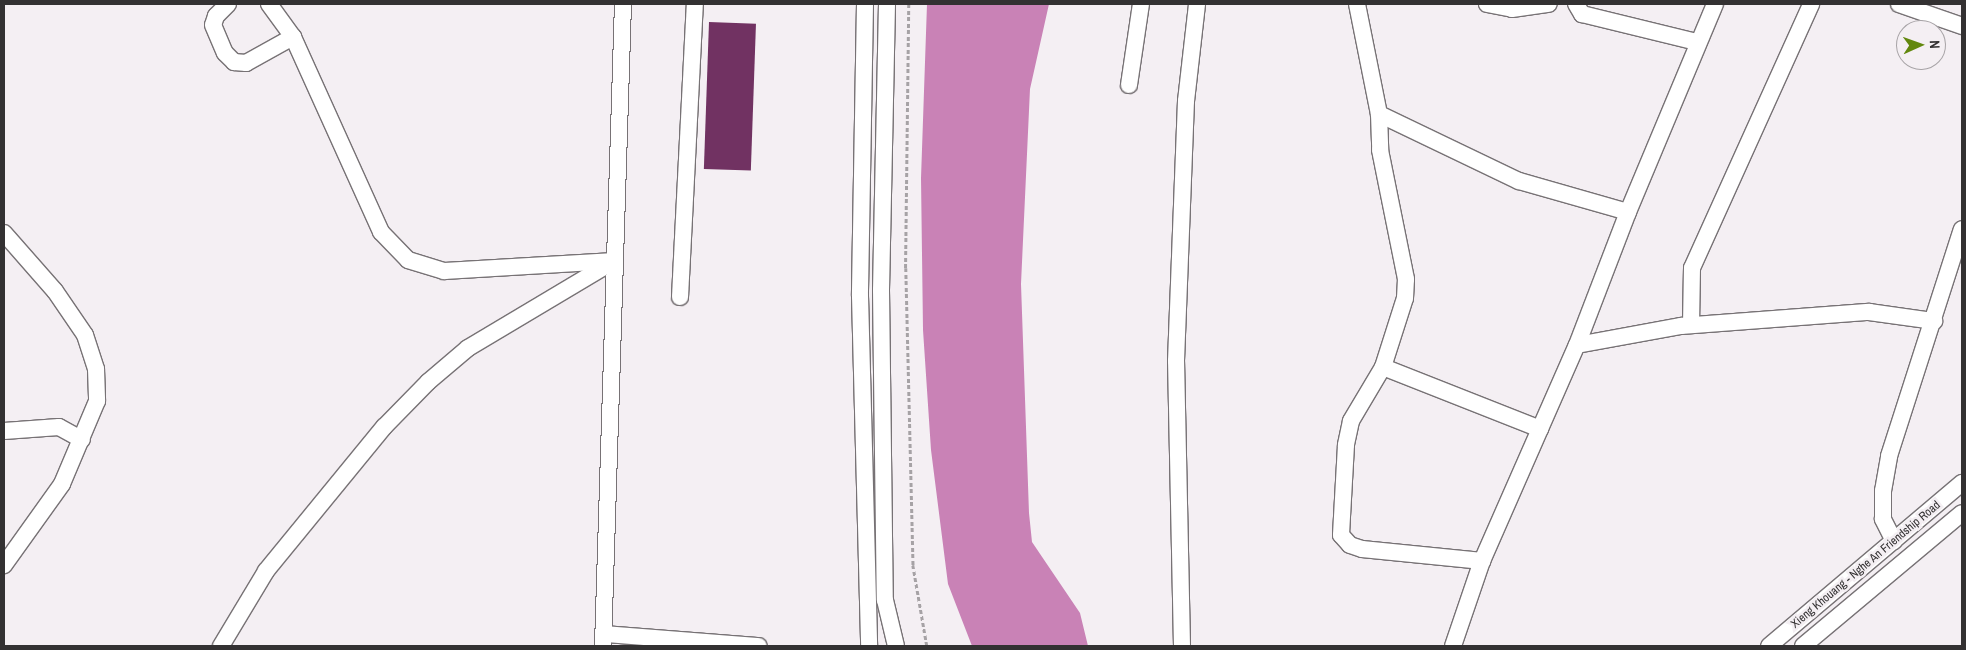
<!DOCTYPE html>
<style>
body{margin:0}
#map{position:relative;width:1966px;height:650px;overflow:hidden;background:#f4eff3;font-family:"Archivo Narrow",sans-serif}
div>[style]{position:absolute}
[style*='--x']{left:calc(var(--x)*1px);top:calc(var(--y)*1px);width:calc(var(--w)*1px);rotate:calc(var(--a)*1deg)}
.water>*{inset:0;background:#c982b6}
.building>*{inset:0;background:#713262;transform-origin:0 0}
.path>*{height:2.5px;margin-top:-1.25px;transform-origin:0;background:repeating-linear-gradient(90deg,#a6a2a5 0 4px,transparent 0 6.5px)}
.roads{filter:drop-shadow(1px 0 #777275) drop-shadow(-1px 0 #777275) drop-shadow(0 1px #777275) drop-shadow(0 -1px #777275)}
.minor>*{height:16px;margin:-8px;padding:0 8px;transform-origin:8px;border-radius:8px;background:#fff}
span{translate:-50% -50%;white-space:nowrap;text-align:center;line-height:1.15;-webkit-text-stroke:5px #f4eff3;paint-order:stroke}
.street-label{font-size:12px;color:#333132}
.frame{position:absolute;inset:0;border:5px solid #333132;pointer-events:none}
.north{position:absolute;left:1896px;top:20px;width:50px;height:50px;box-sizing:border-box;background:#f4eff3;border:1px solid #a7a3a6;border-radius:50%;rotate:88deg;font-size:14px;font-weight:700;line-height:20px;text-align:center;color:#333132}
.north::after{content:'';display:block;margin:auto;width:18px;height:22px;background:#62880e;clip-path:polygon(50% 0,100% 100%,50% 72%,0 100%)}
</style>
<div id="map">
<div class="water">
<i style="clip-path:polygon(927px 4px,1049px 4px,1030px 89px,1021px 284px,1029px 513px,1032px 542px,1080px 613px,1088px 646px,972px 646px,948px 584px,931px 450px,923px 330px,921px 178px)"></i>
</div>
<div class="building">
<i style="left:709px;top:22px;width:47px;height:147px;rotate:2deg"></i>
</div>
<div class="path">
<i style="--x:909;--y:4;--w:264;--a:90.7"></i>
<i style="--x:906;--y:268;--w:297;--a:88.6"></i>
<i style="--x:913;--y:565;--w:82;--a:80.2"></i>
</div>
<div class="roads">
<div class="minor">
<i style="--x:228;--y:4;--w:17;--a:135"></i>
<i style="--x:216;--y:16;--w:9;--a:108"></i>
<i style="--x:213;--y:25;--w:30;--a:67"></i>
<i style="--x:225;--y:53;--w:13;--a:45"></i>
<i style="--x:234;--y:62;--w:12;--a:5"></i>
<i style="--x:246;--y:63;--w:54;--a:-29"></i>
<i style="--x:269;--y:4;--w:41;--a:54"></i>
<i style="--x:293;--y:37;--w:214;--a:65.7"></i>
<i style="--x:381;--y:232;--w:39;--a:46"></i>
<i style="--x:408;--y:260;--w:38;--a:17"></i>
<i style="--x:444;--y:271;--w:167;--a:-3.4"></i>
<i style="--x:865;--y:4;--w:292;--a:91"></i>
<i style="--x:860;--y:296;--w:350;--a:88.5"></i>
<i style="--x:887;--y:4;--w:286;--a:91.2"></i>
<i style="--x:881;--y:290;--w:310;--a:89.3"></i>
<i style="--x:885;--y:600;--w:47;--a:76.6"></i>
<i style="--x:1357;--y:4;--w:112;--a:78.7"></i>
<i style="--x:1379;--y:114;--w:36;--a:88"></i>
<i style="--x:1380;--y:150;--w:132;--a:78.6"></i>
<i style="--x:1406;--y:279;--w:19;--a:93"></i>
<i style="--x:1405;--y:298;--w:72;--a:107.7"></i>
<i style="--x:1383;--y:367;--w:63;--a:120.7"></i>
<i style="--x:1351;--y:421;--w:25;--a:102"></i>
<i style="--x:1346;--y:445;--w:90;--a:93.2"></i>
<i style="--x:1341;--y:535;--w:13;--a:48"></i>
<i style="--x:1350;--y:545;--w:13;--a:18"></i>
<i style="--x:1362;--y:549;--w:121;--a:5.7"></i>
<i style="--x:1487;--y:4;--w:25;--a:11"></i>
<i style="--x:1512;--y:9;--w:37;--a:-8"></i>
<i style="--x:1576;--y:4;--w:12;--a:59"></i>
<i style="--x:1582;--y:14;--w:118;--a:13.7"></i>
<i style="--x:1899;--y:4;--w:67;--a:19.2"></i>
<i style="--x:1129;--y:85;--w:82;--a:-81.6"></i>
<i style="--x:1379;--y:114;--w:155;--a:25.6"></i>
<i style="--x:1519;--y:181;--w:113;--a:15.9"></i>
<i style="--x:4;--y:233;--w:77;--a:48.7"></i>
<i style="--x:55;--y:291;--w:53;--a:55.7"></i>
<i style="--x:85;--y:335;--w:36;--a:72"></i>
<i style="--x:96;--y:369;--w:32;--a:88"></i>
<i style="--x:97;--y:401;--w:90;--a:112.9"></i>
<i style="--x:62;--y:484;--w:100;--a:125.6"></i>
<i style="--x:680;--y:297;--w:293;--a:-87.1"></i>
<i style="--x:1691;--y:325;--w:57;--a:-89"></i>
<i style="--x:1692;--y:268;--w:290;--a:-65.7"></i>
<i style="--x:1577;--y:345;--w:106;--a:-10.4"></i>
<i style="--x:1681;--y:326;--w:189;--a:-4.3"></i>
<i style="--x:1869;--y:312;--w:66;--a:7.9"></i>
<i style="--x:1383;--y:367;--w:169;--a:21.5"></i>
<i style="--x:4;--y:431;--w:55;--a:-4.2"></i>
<i style="--x:59;--y:427;--w:26;--a:29"></i>
<i style="--x:1894;--y:541;--w:25;--a:-117"></i>
<i style="--x:1883;--y:519;--w:28;--a:-90"></i>
<i style="--x:1883;--y:491;--w:36;--a:-80"></i>
<i style="--x:1889;--y:456;--w:238;--a:-72.2"></i>
<i style="--x:605;--y:634;--w:154;--a:4.5"></i>
<i style="--x:221;--y:646;--w:87;--a:-59"></i>
<i style="--x:266;--y:571;--w:186;--a:-50.7"></i>
<i style="--x:384;--y:427;--w:63;--a:-45.6"></i>
<i style="--x:428;--y:382;--w:52;--a:-40.4"></i>
<i style="--x:468;--y:348;--w:170;--a:-30.8"></i>
<i style="--x:603;--y:646;--w:642;--a:-88.22"></i>
<i style="--x:1182;--y:646;--w:285;--a:-91.2"></i>
<i style="--x:1176;--y:361;--w:260;--a:-87.8"></i>
<i style="--x:1186;--y:101;--w:98;--a:-83.5"></i>
<i style="--x:1453;--y:646;--w:90;--a:-71.2"></i>
<i style="--x:1482;--y:561;--w:236;--a:-66.3"></i>
<i style="--x:1577;--y:345;--w:142;--a:-69"></i>
<i style="--x:1628;--y:212;--w:225;--a:-67.3"></i>
<i style="--x:1769;--y:646;--w:253;--a:-40.2"></i>
<i style="--x:1803;--y:646;--w:207;--a:-39.9"></i>
</div>
</div>
<div class="street-label">
<span style="left:1866px;top:565px;rotate:-40deg">Xieng Khouang - Nghe An Friendship Road</span>
</div>
<div class="frame"></div>
<div class="north">N</div>
</div>
